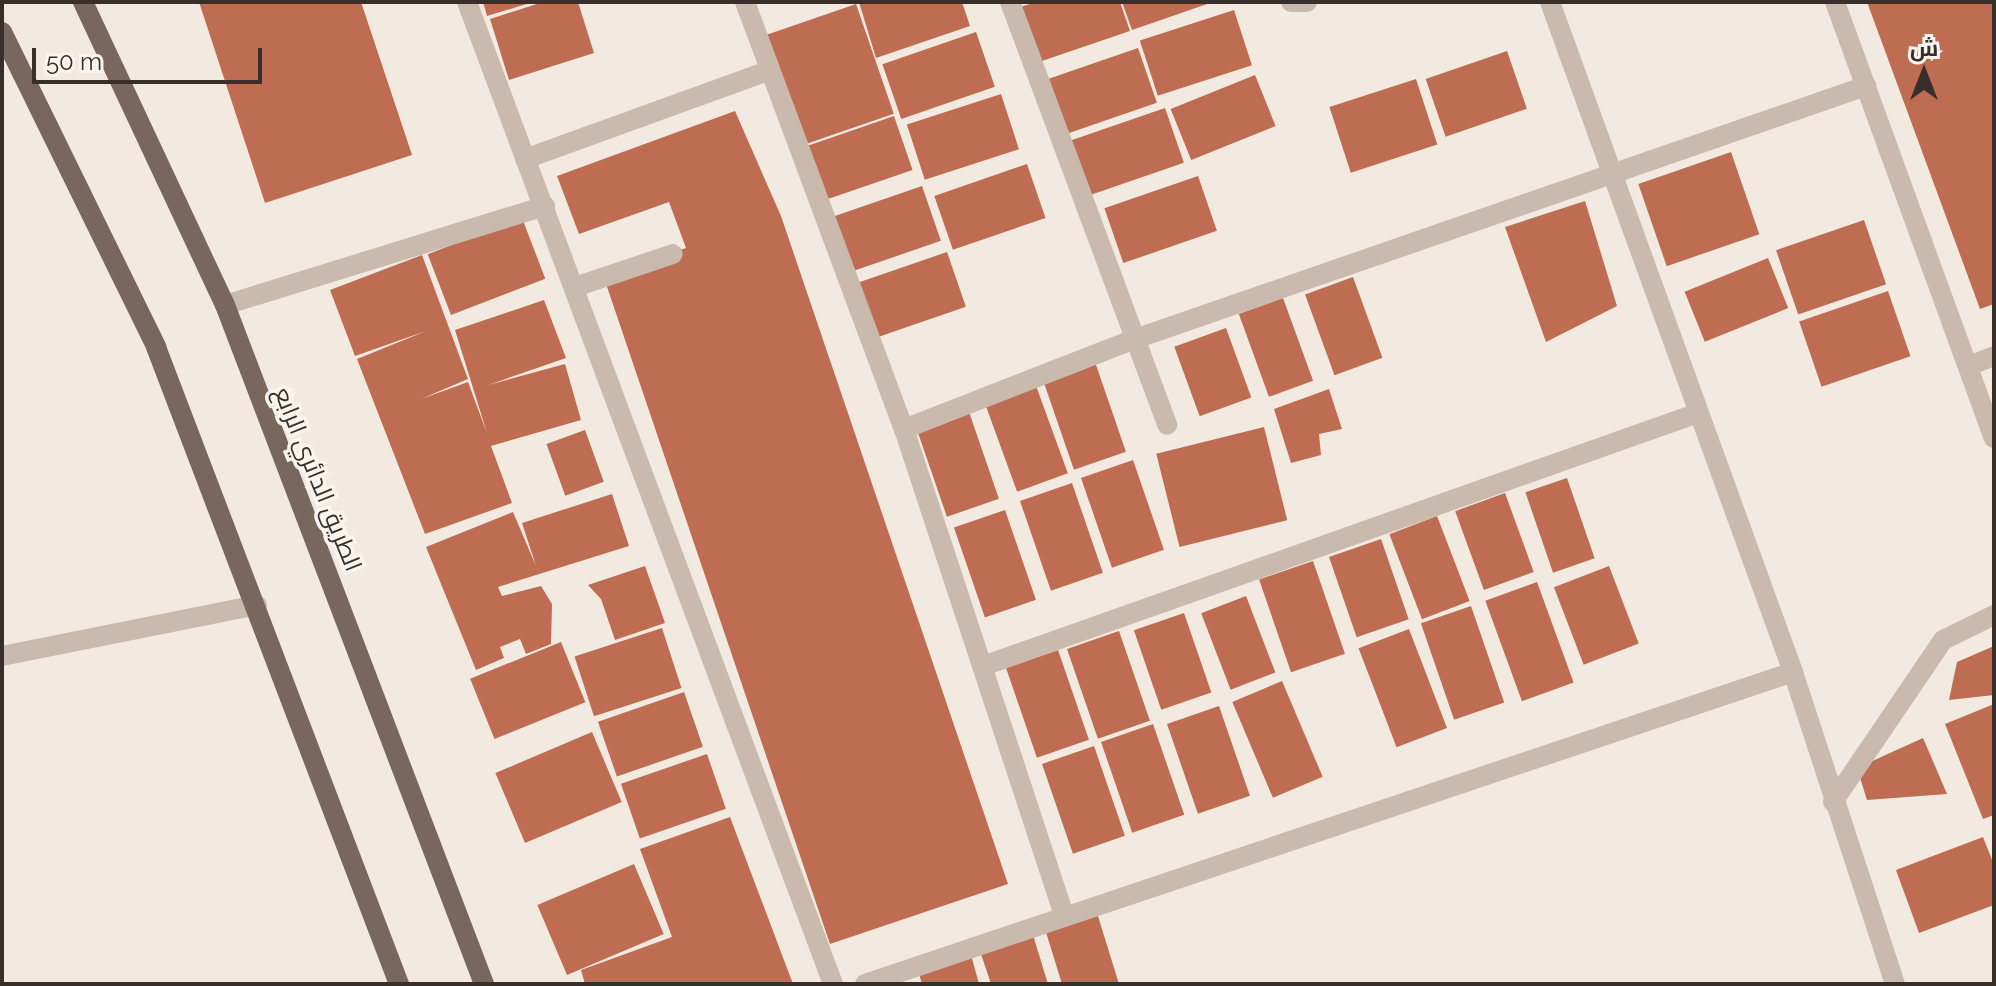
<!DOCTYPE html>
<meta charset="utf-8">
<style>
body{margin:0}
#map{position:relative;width:1996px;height:986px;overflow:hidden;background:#f2eae1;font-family:Raleway,Cairo,sans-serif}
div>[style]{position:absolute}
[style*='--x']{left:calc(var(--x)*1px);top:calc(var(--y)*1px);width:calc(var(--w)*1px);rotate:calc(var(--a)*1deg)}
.building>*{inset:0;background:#be6c52;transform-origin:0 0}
.minor>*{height:20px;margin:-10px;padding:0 10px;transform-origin:10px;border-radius:10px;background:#cabaad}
.primary>*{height:20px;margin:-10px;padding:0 10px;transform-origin:10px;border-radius:10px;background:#79675d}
span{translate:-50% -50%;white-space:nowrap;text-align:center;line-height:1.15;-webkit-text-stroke:7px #f9f4ed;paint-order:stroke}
.street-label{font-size:24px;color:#382f2b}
.frame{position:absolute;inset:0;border:4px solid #382f2b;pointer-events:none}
.north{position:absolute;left:1884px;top:32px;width:80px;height:80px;-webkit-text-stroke:6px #f9f4ed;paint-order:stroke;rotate:0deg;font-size:22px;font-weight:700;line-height:32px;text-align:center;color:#382f2b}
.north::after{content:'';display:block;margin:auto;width:28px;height:36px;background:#382f2b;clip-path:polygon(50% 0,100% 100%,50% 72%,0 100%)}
.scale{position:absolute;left:32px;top:48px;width:230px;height:36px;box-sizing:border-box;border:4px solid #382f2b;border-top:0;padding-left:10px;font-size:24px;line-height:28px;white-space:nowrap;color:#382f2b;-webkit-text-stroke:6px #f9f4ed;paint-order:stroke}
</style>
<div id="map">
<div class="building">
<i style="clip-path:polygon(199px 2px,361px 2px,412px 155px,265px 203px)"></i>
<i style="clip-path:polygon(483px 2px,530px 2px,530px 3px,487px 16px)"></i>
<i style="clip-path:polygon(543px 2px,578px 2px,594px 53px,509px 80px,490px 19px)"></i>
<i style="clip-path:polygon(859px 2px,962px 2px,970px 26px,876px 58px)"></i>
<i style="clip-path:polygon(1036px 2px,1120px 2px,1130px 31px,1036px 63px,1017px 8px)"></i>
<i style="clip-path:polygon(1122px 2px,1213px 2px,1132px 30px)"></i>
<i style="clip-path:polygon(1867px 2px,1994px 2px,1994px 304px,1980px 309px)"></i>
<i style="left:856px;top:4px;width:116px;height:99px;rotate:71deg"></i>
<i style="left:1234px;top:10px;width:58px;height:99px;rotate:72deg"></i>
<i style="left:976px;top:32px;width:58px;height:99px;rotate:71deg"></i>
<i style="left:1138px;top:48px;width:58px;height:99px;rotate:71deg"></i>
<i style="left:1507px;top:51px;width:61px;height:86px;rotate:71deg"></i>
<i style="left:1255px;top:75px;width:55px;height:91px;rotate:68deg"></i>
<i style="left:1416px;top:79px;width:69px;height:91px;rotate:72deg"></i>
<i style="left:1001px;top:94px;width:58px;height:99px;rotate:72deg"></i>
<i style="left:1165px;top:108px;width:58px;height:99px;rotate:71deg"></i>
<i style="clip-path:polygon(735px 111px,781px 216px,1008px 884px,830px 944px,603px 275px,686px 248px,669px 202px,579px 234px,557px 176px)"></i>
<i style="left:894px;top:116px;width:57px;height:98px;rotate:71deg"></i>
<i style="left:1731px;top:152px;width:87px;height:98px;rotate:71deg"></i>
<i style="left:1027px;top:164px;width:57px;height:98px;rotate:71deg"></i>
<i style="left:1198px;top:176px;width:58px;height:99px;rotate:71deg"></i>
<i style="left:922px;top:186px;width:58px;height:99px;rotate:71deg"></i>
<i style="clip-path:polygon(1585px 201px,1617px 306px,1546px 342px,1505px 227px)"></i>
<i style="left:522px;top:218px;width:65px;height:101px;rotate:69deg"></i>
<i style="left:1864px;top:220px;width:68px;height:93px;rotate:71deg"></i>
<i style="left:947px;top:252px;width:58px;height:99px;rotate:71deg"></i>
<i style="clip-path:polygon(422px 255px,468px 379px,421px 399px,468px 382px,487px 433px,455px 330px,544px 300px,566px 358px,488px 385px,565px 364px,581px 420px,491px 446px,512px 503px,425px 534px,357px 359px,426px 331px,355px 356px,330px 290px)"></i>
<i style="left:1768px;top:258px;width:54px;height:90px;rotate:68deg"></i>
<i style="left:1353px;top:277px;width:86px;height:51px;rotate:70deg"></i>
<i style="left:1888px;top:291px;width:69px;height:94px;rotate:71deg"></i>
<i style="left:1283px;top:298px;width:88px;height:47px;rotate:70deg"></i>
<i style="left:1226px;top:328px;width:74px;height:55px;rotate:70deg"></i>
<i style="left:1095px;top:362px;width:95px;height:55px;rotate:71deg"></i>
<i style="left:1035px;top:383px;width:96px;height:54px;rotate:70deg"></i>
<i style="clip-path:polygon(1329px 389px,1342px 429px,1319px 434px,1321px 455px,1291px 463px,1274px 409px)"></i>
<i style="left:968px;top:409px;width:95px;height:55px;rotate:71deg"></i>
<i style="left:1264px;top:427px;width:96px;height:111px;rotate:76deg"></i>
<i style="left:585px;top:430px;width:55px;height:41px;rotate:70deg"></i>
<i style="left:1133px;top:460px;width:95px;height:55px;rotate:71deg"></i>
<i style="left:1567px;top:478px;width:85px;height:44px;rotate:71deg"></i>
<i style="left:1072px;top:483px;width:95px;height:55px;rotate:71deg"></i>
<i style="left:1505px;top:493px;width:84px;height:53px;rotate:70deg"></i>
<i style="clip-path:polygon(612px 494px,629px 546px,498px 587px,502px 596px,541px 586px,552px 604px,551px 644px,526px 654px,520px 639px,500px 647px,504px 658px,476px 670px,426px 547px,513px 512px,536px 566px,522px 523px)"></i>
<i style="left:1005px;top:510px;width:95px;height:54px;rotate:71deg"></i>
<i style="left:1437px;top:516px;width:91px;height:51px;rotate:69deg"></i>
<i style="left:1381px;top:539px;width:85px;height:55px;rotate:71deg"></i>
<i style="left:1313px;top:561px;width:98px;height:57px;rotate:71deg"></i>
<i style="clip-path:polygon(645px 566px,665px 623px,615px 640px,601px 599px,588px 585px)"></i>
<i style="left:1609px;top:566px;width:83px;height:59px;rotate:69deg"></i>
<i style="left:1537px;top:582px;width:107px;height:55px;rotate:70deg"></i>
<i style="left:1246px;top:596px;width:82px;height:48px;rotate:69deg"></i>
<i style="left:1471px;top:606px;width:102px;height:53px;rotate:71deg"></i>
<i style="left:1184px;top:613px;width:84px;height:53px;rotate:71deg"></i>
<i style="left:662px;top:628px;width:63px;height:92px;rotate:72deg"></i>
<i style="left:1409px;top:629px;width:106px;height:54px;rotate:69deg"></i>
<i style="left:1119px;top:631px;width:95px;height:55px;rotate:71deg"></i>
<i style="left:561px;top:642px;width:65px;height:98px;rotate:68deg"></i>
<i style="clip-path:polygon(1994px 646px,1994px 695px,1949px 700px,1957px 662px)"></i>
<i style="left:1058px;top:650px;width:95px;height:55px;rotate:71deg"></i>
<i style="left:1282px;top:681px;width:104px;height:54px;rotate:67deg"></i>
<i style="left:684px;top:692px;width:58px;height:91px;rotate:71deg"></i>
<i style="clip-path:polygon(1994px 704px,1994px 815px,1983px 819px,1945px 724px)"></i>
<i style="left:1219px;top:706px;width:95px;height:55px;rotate:71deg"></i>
<i style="left:1153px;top:724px;width:96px;height:55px;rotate:71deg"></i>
<i style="left:592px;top:732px;width:76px;height:105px;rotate:67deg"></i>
<i style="clip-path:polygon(1923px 738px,1947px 794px,1867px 800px,1857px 768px)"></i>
<i style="left:1094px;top:746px;width:95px;height:55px;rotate:71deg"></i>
<i style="left:707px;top:754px;width:58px;height:91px;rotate:71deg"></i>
<i style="clip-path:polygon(730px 817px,793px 984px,585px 984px,581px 970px,672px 937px,640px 849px)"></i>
<i style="clip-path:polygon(1983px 837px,1994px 865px,1994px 905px,1919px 933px,1896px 870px)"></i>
<i style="left:634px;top:864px;width:76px;height:105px;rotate:67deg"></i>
<i style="clip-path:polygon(1097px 913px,1119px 984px,1062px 984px,1045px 929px)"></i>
<i style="clip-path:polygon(1033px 935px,1048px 984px,991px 984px,980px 951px)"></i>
<i style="clip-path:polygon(971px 955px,979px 984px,922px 984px,918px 970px)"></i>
</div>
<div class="minor">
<i style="--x:467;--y:2;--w:1048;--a:69.56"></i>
<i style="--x:745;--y:2;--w:456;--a:69.6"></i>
<i style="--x:904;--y:429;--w:512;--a:71.78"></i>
<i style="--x:1010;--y:2;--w:451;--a:69.6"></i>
<i style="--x:1291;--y:2;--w:16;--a:0"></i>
<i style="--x:1550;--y:2;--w:713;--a:70.06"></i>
<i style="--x:1793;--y:672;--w:328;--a:71.9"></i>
<i style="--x:1835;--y:2;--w:464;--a:70"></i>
<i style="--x:525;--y:159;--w:258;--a:-19.9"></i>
<i style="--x:575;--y:287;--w:103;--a:-18.6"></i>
<i style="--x:225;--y:305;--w:335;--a:-17.2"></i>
<i style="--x:1971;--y:365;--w:25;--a:-21"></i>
<i style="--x:904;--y:429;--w:248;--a:-21.3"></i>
<i style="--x:1135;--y:339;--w:774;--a:-19.09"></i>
<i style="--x:2;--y:656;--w:260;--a:-11.3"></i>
<i style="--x:986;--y:665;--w:752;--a:-19.49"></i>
<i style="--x:1833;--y:802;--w:196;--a:-55.8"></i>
<i style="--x:1943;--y:640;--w:57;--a:-26.1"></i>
<i style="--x:865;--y:984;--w:979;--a:-18.58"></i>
</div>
<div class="primary">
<i style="--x:83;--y:2;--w:335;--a:64.9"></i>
<i style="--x:225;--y:305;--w:727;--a:69.12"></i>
<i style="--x:2;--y:32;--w:351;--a:63.9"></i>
<i style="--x:156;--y:347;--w:682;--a:69.12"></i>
</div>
<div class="street-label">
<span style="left:318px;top:479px;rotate:68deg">الطريق الدائري الرابع</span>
</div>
<div class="frame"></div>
<div class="north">ش</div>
<div class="scale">50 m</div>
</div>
